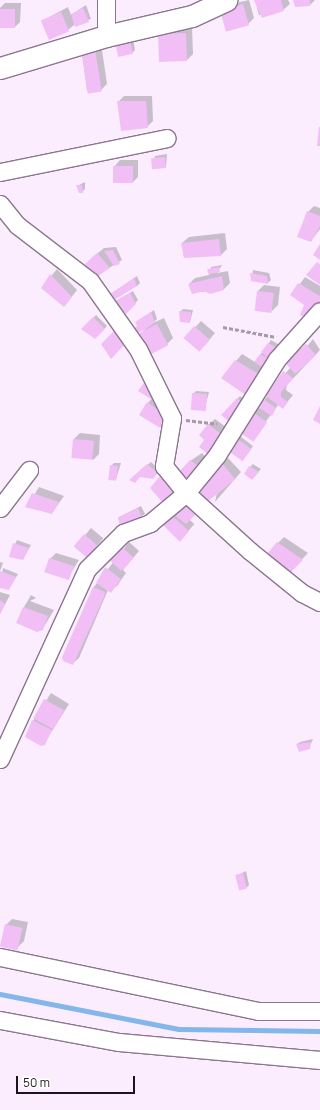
<!DOCTYPE html>
<style>
body{margin:0}
#map{position:relative;width:320px;height:1110px;overflow:hidden;background:#fbedfe;font-family:Manrope,sans-serif}
div>[style]{position:absolute}
[style*='--x']{left:calc(var(--x)*1px);top:calc(var(--y)*1px);width:calc(var(--w)*1px);rotate:calc(var(--a)*1deg)}
.shadow>*{inset:0;background:#0003;transform-origin:0 0}
.stream>*{height:5px;margin:-2.5px;padding:0 2.5px;transform-origin:2.5px;border-radius:2.5px;background:#83b6e9}
.building>*{inset:0;background:#f1bff6;transform-origin:0 0}
.path>*{height:2.5px;margin-top:-1.25px;transform-origin:0;background:repeating-linear-gradient(90deg,#a69aa9 0 4px,transparent 0 6px)}
.roads{filter:drop-shadow(1px 0 #8a768e) drop-shadow(-1px 0 #8a768e) drop-shadow(0 1px #8a768e) drop-shadow(0 -1px #8a768e)}
.minor>*{height:17px;margin:-8.5px;padding:0 8.5px;transform-origin:8.5px;border-radius:8.5px;background:#fff}
.tertiary>*{height:21px;margin:-10.5px;padding:0 10.5px;transform-origin:10.5px;border-radius:10.5px;background:#fff}
span{translate:-50% -50%;white-space:nowrap;text-align:center;line-height:1.15;-webkit-text-stroke:4px #fff;paint-order:stroke}
.scale{position:absolute;left:16px;top:1076px;width:119px;height:18px;box-sizing:border-box;border:2px solid #1b131d;border-top:0;padding-left:5px;font-size:12px;line-height:14px;white-space:nowrap;color:#1b131d;-webkit-text-stroke:3px #fff;paint-order:stroke}
</style>
<div id="map">
<div class="shadow">
<i style="clip-path:polygon(249px 0,254px 18px,248px 24px,227px 5px)"></i>
<i style="clip-path:polygon(255px 0,288px 0,290px 4px,283px 10px,259px 15px)"></i>
<i style="clip-path:polygon(296px 0,315px 0,310px 5px)"></i>
<i style="clip-path:polygon(5px 3px,21px 3px,20px 22px,14px 28px,0 27px,0 8px)"></i>
<i style="clip-path:polygon(86px 5px,91px 19px,75px 24px,68px 30px,42px 21px,68px 7px,71px 15px)"></i>
<i style="clip-path:polygon(192px 27px,193px 54px,187px 60px,159px 34px,165px 28px)"></i>
<i style="clip-path:polygon(133px 38px,135px 50px,132px 53px,119px 40px)"></i>
<i style="clip-path:polygon(101px 43px,107px 84px,101px 90px,87px 91px,82px 52px)"></i>
<i style="clip-path:polygon(124px 96px,152px 96px,153px 121px,147px 127px,118px 102px)"></i>
<i style="clip-path:polygon(167px 154px,166px 167px,153px 168px,155px 156px)"></i>
<i style="clip-path:polygon(120px 160px,138px 160px,138px 177px,132px 183px,114px 167px)"></i>
<i style="clip-path:polygon(85px 182px,85px 189px,82px 192px,77px 186px)"></i>
<i style="clip-path:polygon(314px 206px,320px 208px,320px 229px,311px 241px,308px 212px)"></i>
<i style="clip-path:polygon(225px 233px,227px 249px,221px 255px,184px 257px,182px 243px,189px 237px)"></i>
<i style="clip-path:polygon(116px 247px,122px 260px,109px 268px,92px 258px,104px 248px)"></i>
<i style="clip-path:polygon(222px 265px,217px 273px,228px 271px,230px 283px,224px 289px,193px 293px,189px 284px,195px 278px,209px 275px,211px 267px)"></i>
<i style="clip-path:polygon(57px 269px,77px 290px,70px 299px,42px 287px)"></i>
<i style="clip-path:polygon(253px 270px,269px 273px,271px 280px,268px 283px,252px 280px)"></i>
<i style="clip-path:polygon(137px 276px,140px 283px,137px 286px,114px 292px)"></i>
<i style="clip-path:polygon(305px 277px,320px 286px,320px 304px,305px 304px,292px 295px)"></i>
<i style="clip-path:polygon(264px 285px,280px 287px,278px 305px,272px 311px,258px 291px)"></i>
<i style="clip-path:polygon(133px 291px,138px 300px,129px 310px,116px 301px)"></i>
<i style="clip-path:polygon(183px 309px,193px 310px,190px 322px,180px 312px)"></i>
<i style="clip-path:polygon(154px 310px,157px 319px,153px 323px,164px 318px,173px 338px,167px 344px,139px 335px,146px 328px,136px 322px)"></i>
<i style="clip-path:polygon(96px 315px,107px 326px,95px 338px,82px 329px)"></i>
<i style="clip-path:polygon(201px 321px,215px 333px,205px 345px,185px 338px)"></i>
<i style="clip-path:polygon(313px 339px,320px 350px,287px 385px,286px 390px,293px 395px,283px 407px,279px 404px,252px 440px,254px 413px)"></i>
<i style="clip-path:polygon(271px 340px,285px 348px,253px 389px,236px 361px,242px 354px,255px 362px)"></i>
<i style="clip-path:polygon(152px 379px,166px 421px,160px 427px,148px 403px,152px 398px)"></i>
<i style="clip-path:polygon(196px 391px,209px 392px,204px 411px,193px 394px)"></i>
<i style="clip-path:polygon(240px 396px,247px 402px,222px 415px)"></i>
<i style="clip-path:polygon(215px 419px,230px 430px,205px 440px,208px 425px)"></i>
<i style="clip-path:polygon(80px 433px,100px 435px,99px 454px,93px 460px,74px 439px)"></i>
<i style="clip-path:polygon(240px 436px,253px 446px,245px 457px,229px 451px)"></i>
<i style="clip-path:polygon(202px 453px,206px 457px,195px 477px,190px 461px)"></i>
<i style="clip-path:polygon(228px 458px,241px 472px,215px 502px,223px 464px)"></i>
<i style="clip-path:polygon(151px 462px,160px 470px,156px 474px,133px 477px)"></i>
<i style="clip-path:polygon(114px 463px,121px 463px,116px 479px,111px 466px)"></i>
<i style="clip-path:polygon(253px 464px,261px 469px,252px 479px,250px 467px)"></i>
<i style="clip-path:polygon(39px 487px,64px 496px,52px 513px,27px 507px)"></i>
<i style="left:141px;top:506px;width:9px;height:26px;rotate:63deg"></i>
<i style="left:177px;top:509px;width:23px;height:21px;rotate:41deg"></i>
<i style="left:91px;top:528px;width:16px;height:25px;rotate:40deg"></i>
<i style="clip-path:polygon(284px 537px,308px 553px,287px 575px,278px 543px)"></i>
<i style="clip-path:polygon(17px 540px,31px 545px,23px 559px,10px 556px)"></i>
<i style="clip-path:polygon(129px 542px,139px 551px,123px 570px,126px 573px,117px 586px,108px 590px,79px 658px,72px 664px,64px 661px,94px 587px)"></i>
<i style="clip-path:polygon(56px 553px,79px 560px,67px 579px,50px 559px)"></i>
<i style="clip-path:polygon(0 562px,3px 563px,0 571px)"></i>
<i style="clip-path:polygon(3px 568px,18px 574px,9px 589px,0 587px)"></i>
<i style="clip-path:polygon(0 592px,10px 595px,0 614px)"></i>
<i style="clip-path:polygon(31px 595px,36px 598px,30px 601px,54px 610px,42px 630px,24px 607px)"></i>
<i style="clip-path:polygon(51px 693px,69px 704px,47px 739px,33px 721px)"></i>
<i style="clip-path:polygon(313px 739px,309px 748px,297px 744px,300px 742px)"></i>
<i style="clip-path:polygon(246px 871px,249px 885px,246px 888px,236px 876px)"></i>
<i style="clip-path:polygon(12px 919px,28px 922px,24px 941px,18px 947px,6px 925px)"></i>
</div>
<div class="stream">
<i style="--x:0;--y:994;--w:182;--a:11.1"></i>
<i style="--x:179;--y:1029;--w:141;--a:0.8"></i>
</div>
<div class="building">
<i style="clip-path:polygon(254px 0,281px 0,284px 11px,262px 18px)"></i>
<i style="clip-path:polygon(293px 0,310px 0,310px 6px,295px 7px)"></i>
<i style="left:243px;top:4px;width:22px;height:24px;rotate:74deg"></i>
<i style="clip-path:polygon(83px 8px,89px 22px,75px 27px,71px 14px)"></i>
<i style="left:0;top:9px;width:15px;height:19px"></i>
<i style="left:61px;top:12px;width:21px;height:22px;rotate:67deg"></i>
<i style="left:186px;top:33px;width:28px;height:28px;rotate:88deg"></i>
<i style="left:130px;top:41px;width:13px;height:15px;rotate:77deg"></i>
<i style="left:95px;top:49px;width:43px;height:14px;rotate:81deg"></i>
<i style="clip-path:polygon(117px 101px,146px 101px,148px 128px,121px 131px)"></i>
<i style="clip-path:polygon(319px 127px,320px 127px,320px 146px,317px 146px)"></i>
<i style="left:165px;top:157px;width:11px;height:14px;rotate:85deg"></i>
<i style="left:113px;top:166px;width:20px;height:17px"></i>
<i style="clip-path:polygon(76px 185px,82px 185px,83px 193px,79px 193px)"></i>
<i style="clip-path:polygon(307px 211px,320px 216px,320px 226px,311px 242px,297px 237px)"></i>
<i style="clip-path:polygon(219px 239px,221px 256px,184px 258px,181px 243px)"></i>
<i style="clip-path:polygon(320px 244px,320px 260px,313px 255px)"></i>
<i style="clip-path:polygon(113px 250px,120px 264px,114px 266px,104px 251px)"></i>
<i style="clip-path:polygon(97px 253px,110px 268px,95px 278px,85px 264px)"></i>
<i style="clip-path:polygon(317px 262px,320px 264px,320px 285px,306px 275px)"></i>
<i style="left:219px;top:267px;width:5px;height:12px;rotate:79deg"></i>
<i style="clip-path:polygon(250px 273px,267px 276px,268px 284px,251px 281px)"></i>
<i style="clip-path:polygon(50px 274px,72px 297px,64px 307px,41px 288px)"></i>
<i style="clip-path:polygon(222px 276px,224px 290px,210px 294px,204px 291px,192px 294px,188px 284px)"></i>
<i style="clip-path:polygon(134px 278px,137px 286px,114px 300px,110px 294px)"></i>
<i style="clip-path:polygon(298px 283px,320px 296px,320px 303px,309px 319px,300px 315px,304px 305px,290px 295px)"></i>
<i style="left:257px;top:291px;width:17px;height:20px;rotate:7deg"></i>
<i style="clip-path:polygon(130px 293px,136px 304px,126px 314px,115px 301px)"></i>
<i style="clip-path:polygon(179px 311px,191px 312px,190px 323px,180px 322px)"></i>
<i style="clip-path:polygon(151px 312px,155px 323px,138px 333px,133px 329px,137px 326px,135px 322px)"></i>
<i style="clip-path:polygon(93px 317px,105px 329px,95px 339px,81px 329px)"></i>
<i style="left:157px;top:324px;width:24px;height:21px;rotate:62deg"></i>
<i style="left:194px;top:326px;width:21px;height:16px;rotate:41deg"></i>
<i style="clip-path:polygon(116px 329px,126px 343px,111px 359px,101px 344px)"></i>
<i style="clip-path:polygon(268px 343px,283px 351px,272px 361px,261px 352px)"></i>
<i style="left:306px;top:344px;width:15px;height:28px;rotate:48deg"></i>
<i style="clip-path:polygon(260px 354px,275px 362px,268px 371px,254px 362px)"></i>
<i style="clip-path:polygon(235px 360px,262px 376px,247px 396px,221px 378px)"></i>
<i style="clip-path:polygon(283px 371px,293px 378px,281px 392px,281px 397px,288px 402px,283px 409px,266px 396px)"></i>
<i style="clip-path:polygon(146px 380px,156px 402px,138px 391px)"></i>
<i style="left:192px;top:393px;width:15px;height:17px;rotate:4deg"></i>
<i style="clip-path:polygon(237px 398px,245px 406px,231px 423px,221px 415px)"></i>
<i style="clip-path:polygon(263px 399px,276px 408px,272px 416px,257px 407px)"></i>
<i style="clip-path:polygon(147px 402px,166px 416px,160px 428px,139px 415px)"></i>
<i style="clip-path:polygon(320px 406px,320px 424px,313px 420px)"></i>
<i style="left:254px;top:413px;width:16px;height:24px;rotate:35deg"></i>
<i style="clip-path:polygon(208px 424px,225px 437px,210px 456px,199px 447px,204px 440px,199px 435px)"></i>
<i style="left:236px;top:438px;width:19px;height:15px;rotate:36deg"></i>
<i style="left:73px;top:439px;width:21px;height:19px;rotate:5deg"></i>
<i style="clip-path:polygon(190px 460px,201px 468px,189px 484px,177px 474px)"></i>
<i style="left:222px;top:463px;width:21px;height:44px;rotate:51deg"></i>
<i style="clip-path:polygon(147px 464px,158px 473px,153px 479px,140px 477px,135px 483px,129px 480px)"></i>
<i style="left:110px;top:465px;width:8px;height:15px;rotate:7deg"></i>
<i style="clip-path:polygon(249px 466px,259px 472px,252px 480px,244px 474px)"></i>
<i style="clip-path:polygon(160px 476px,177px 492px,164px 504px,150px 488px)"></i>
<i style="clip-path:polygon(32px 493px,59px 502px,52px 514px,25px 507px)"></i>
<i style="clip-path:polygon(184px 499px,197px 513px,186px 524px,173px 514px)"></i>
<i style="clip-path:polygon(138px 508px,142px 518px,120px 526px,118px 518px)"></i>
<i style="clip-path:polygon(170px 514px,189px 531px,180px 542px,162px 524px)"></i>
<i style="left:84px;top:534px;width:17px;height:16px;rotate:40deg"></i>
<i style="clip-path:polygon(277px 542px,303px 560px,287px 576px,263px 559px)"></i>
<i style="clip-path:polygon(13px 543px,29px 548px,23px 560px,9px 557px)"></i>
<i style="left:122px;top:547px;width:16px;height:18px;rotate:43deg"></i>
<i style="left:49px;top:558px;width:26px;height:15px;rotate:18deg"></i>
<i style="clip-path:polygon(105px 567px,121px 579px,111px 593px,96px 583px)"></i>
<i style="clip-path:polygon(0 571px,16px 577px,9px 590px,0 588px)"></i>
<i style="clip-path:polygon(93px 587px,105px 592px,104px 597px,73px 665px,63px 661px,62px 657px)"></i>
<i style="clip-path:polygon(0 600px,5px 604px,0 614px)"></i>
<i style="clip-path:polygon(23px 607px,48px 616px,43px 630px,37px 632px,16px 623px)"></i>
<i style="left:44px;top:699px;width:23px;height:22px;rotate:29deg"></i>
<i style="clip-path:polygon(32px 720px,52px 730px,45px 745px,41px 746px,25px 737px)"></i>
<i style="clip-path:polygon(311px 742px,310px 749px,299px 752px,296px 744px)"></i>
<i style="left:243px;top:873px;width:16px;height:8px;rotate:76deg"></i>
<i style="left:5px;top:924px;width:18px;height:23px;rotate:13deg"></i>
</div>
<div class="path">
<i style="--x:223;--y:327;--w:54;--a:10.7"></i>
<i style="--x:186;--y:420;--w:31;--a:7"></i>
</div>
<div class="roads">
<div class="minor">
<i style="--x:106;--y:0;--w:36;--a:90"></i>
<i style="--x:0;--y:172;--w:170;--a:-11.5"></i>
<i style="--x:0;--y:204;--w:27;--a:51"></i>
<i style="--x:17;--y:225;--w:92;--a:37.5"></i>
<i style="--x:90;--y:281;--w:83;--a:54.8"></i>
<i style="--x:138;--y:349;--w:77;--a:63.8"></i>
<i style="--x:172;--y:418;--w:49;--a:99.5"></i>
<i style="--x:164;--y:466;--w:35;--a:51"></i>
<i style="--x:186;--y:493;--w:86;--a:42.2"></i>
<i style="--x:250;--y:551;--w:67;--a:38.9"></i>
<i style="--x:302;--y:593;--w:20;--a:27"></i>
<i style="--x:0;--y:508;--w:48;--a:-52.7"></i>
<i style="--x:0;--y:759;--w:209;--a:-65.4"></i>
<i style="--x:87;--y:569;--w:51;--a:-45"></i>
<i style="--x:123;--y:533;--w:29;--a:-20"></i>
<i style="--x:150;--y:523;--w:47;--a:-39.8"></i>
<i style="--x:186;--y:493;--w:49;--a:-50.8"></i>
<i style="--x:217;--y:455;--w:113;--a:-58"></i>
<i style="--x:277;--y:359;--w:64;--a:-48.1"></i>
<i style="--x:0;--y:957;--w:264;--a:11.8"></i>
<i style="--x:258;--y:1011;--w:62;--a:0"></i>
<i style="--x:0;--y:1020;--w:121;--a:10.5"></i>
<i style="--x:119;--y:1042;--w:202;--a:5.1"></i>
</div>
<div class="tertiary">
<i style="--x:0;--y:68;--w:111;--a:-16.8"></i>
<i style="--x:106;--y:36;--w:88;--a:-13.1"></i>
<i style="--x:192;--y:16;--w:38;--a:-25"></i>
</div>
</div>
<div class="scale">50 m</div>
</div>
